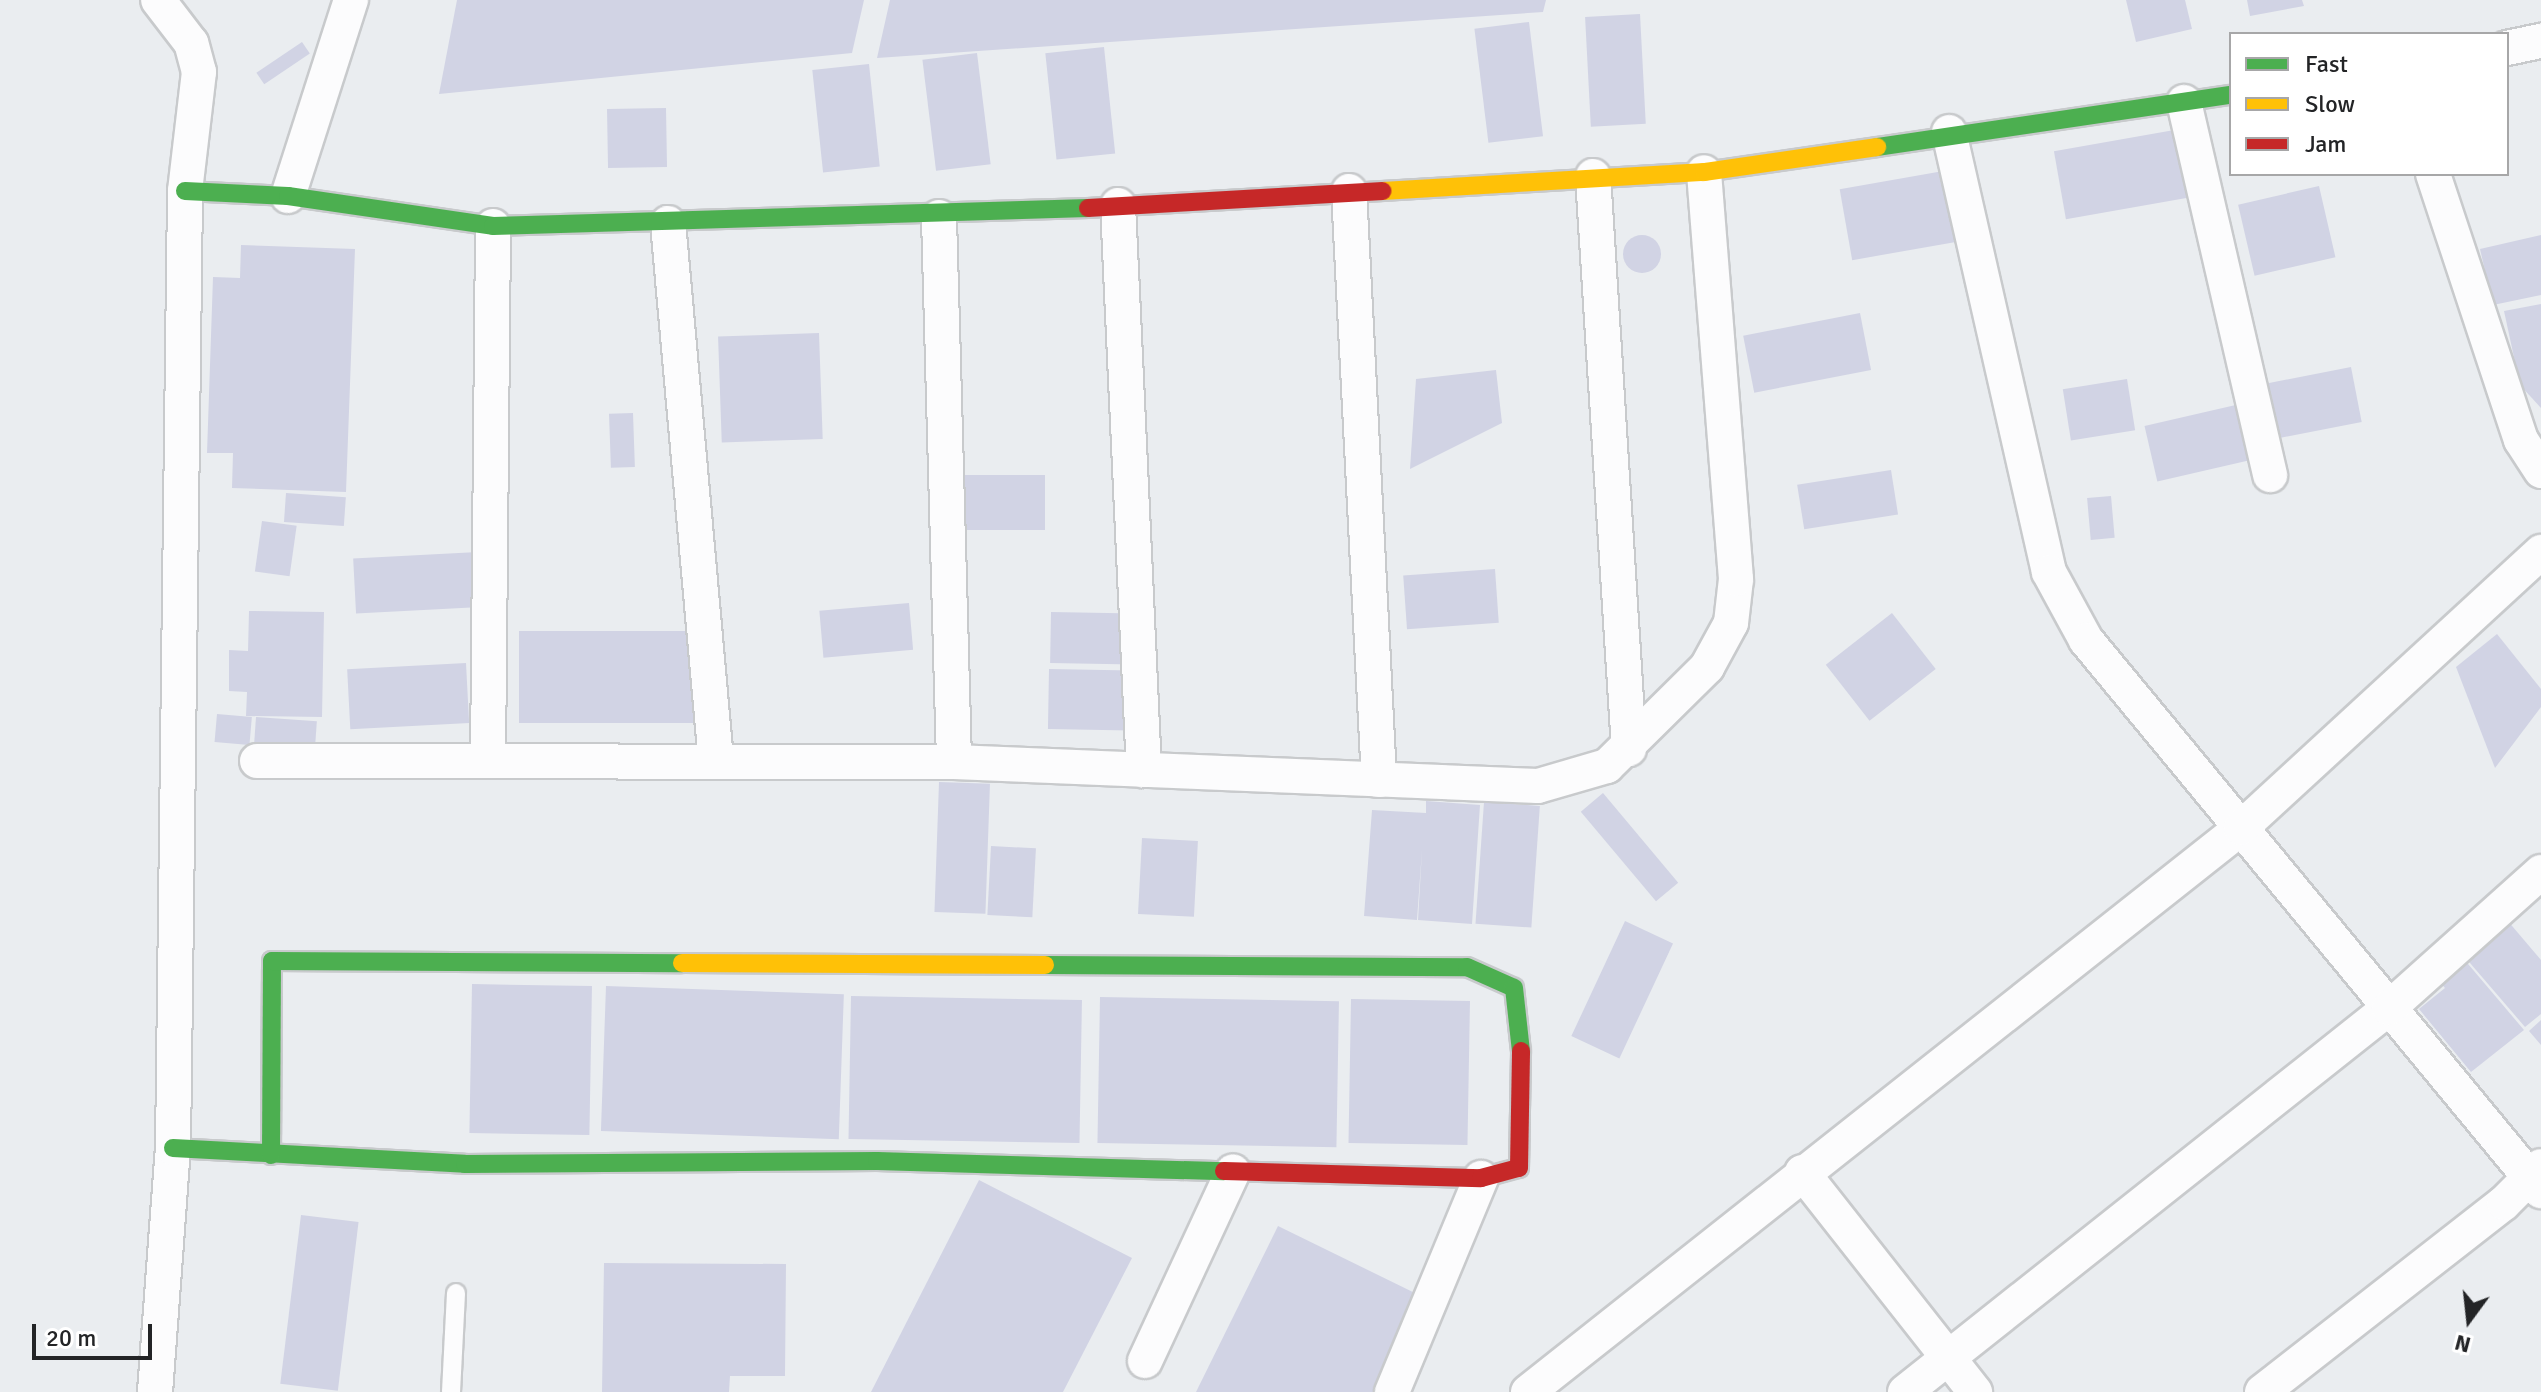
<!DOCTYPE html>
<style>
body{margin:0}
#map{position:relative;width:2541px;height:1392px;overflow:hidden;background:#eaedf0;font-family:Signika,sans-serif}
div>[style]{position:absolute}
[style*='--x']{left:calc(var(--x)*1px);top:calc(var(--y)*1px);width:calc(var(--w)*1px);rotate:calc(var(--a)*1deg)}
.building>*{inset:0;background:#d1d3e4;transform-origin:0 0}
.round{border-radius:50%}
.roads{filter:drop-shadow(2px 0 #c8cacc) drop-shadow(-2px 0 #c8cacc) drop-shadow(0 2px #c8cacc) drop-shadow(0 -2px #c8cacc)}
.lane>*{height:18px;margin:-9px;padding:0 9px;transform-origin:9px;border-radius:9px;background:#fcfcfd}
.street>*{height:34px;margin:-17px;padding:0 17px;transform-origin:17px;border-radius:17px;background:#fcfcfd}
.fast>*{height:18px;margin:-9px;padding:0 9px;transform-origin:9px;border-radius:9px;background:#4caf50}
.slow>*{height:18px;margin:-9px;padding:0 9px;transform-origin:9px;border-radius:9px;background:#ffc107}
.jam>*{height:18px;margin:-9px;padding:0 9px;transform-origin:9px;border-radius:9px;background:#c62828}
span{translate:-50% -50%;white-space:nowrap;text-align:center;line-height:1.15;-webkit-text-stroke:6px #fff;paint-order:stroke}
.legend{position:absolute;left:2229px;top:32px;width:280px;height:144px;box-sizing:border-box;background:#fff;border:2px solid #a7a7a8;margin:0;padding:10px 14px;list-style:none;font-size:24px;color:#232426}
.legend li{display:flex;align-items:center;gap:16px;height:40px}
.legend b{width:40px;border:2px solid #a7a7a8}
.north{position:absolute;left:2429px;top:1280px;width:80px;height:80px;-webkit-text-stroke:6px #fff;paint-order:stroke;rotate:195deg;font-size:22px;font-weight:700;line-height:32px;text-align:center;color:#232426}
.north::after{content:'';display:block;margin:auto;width:28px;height:36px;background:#232426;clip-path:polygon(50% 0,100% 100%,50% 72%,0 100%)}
.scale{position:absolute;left:32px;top:1324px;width:120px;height:36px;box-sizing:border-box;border:4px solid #232426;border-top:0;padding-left:10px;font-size:24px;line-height:28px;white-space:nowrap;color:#232426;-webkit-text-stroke:6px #fff;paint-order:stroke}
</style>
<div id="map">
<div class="building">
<i style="clip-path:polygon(457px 0,864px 0,852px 53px,439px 94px)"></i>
<i style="clip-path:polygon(890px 0,1546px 0,1543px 12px,877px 58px)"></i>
<i style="clip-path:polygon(2126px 0,2185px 0,2192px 29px,2136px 42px)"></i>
<i style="clip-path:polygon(2247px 0,2302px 0,2304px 6px,2250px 16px)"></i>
<i style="left:1640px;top:14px;width:110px;height:55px;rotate:87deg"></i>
<i style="left:1529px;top:22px;width:115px;height:55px;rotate:83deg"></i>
<i style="left:302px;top:42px;width:14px;height:55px;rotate:56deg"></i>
<i style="left:1104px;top:47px;width:107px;height:59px;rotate:84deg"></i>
<i style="left:977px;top:53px;width:112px;height:55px;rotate:83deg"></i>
<i style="left:869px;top:64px;width:103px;height:57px;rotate:84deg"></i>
<i style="left:666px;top:108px;width:59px;height:59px;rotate:89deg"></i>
<i style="left:2180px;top:129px;width:69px;height:128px;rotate:80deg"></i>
<i style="left:1949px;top:170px;width:72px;height:111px;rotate:80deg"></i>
<i style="left:2319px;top:186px;width:73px;height:83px;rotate:77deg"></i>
<i style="clip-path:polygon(2541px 235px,2541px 295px,2493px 305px,2480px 249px)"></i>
<i class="round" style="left:1623px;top:235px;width:38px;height:38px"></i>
<i style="clip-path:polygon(241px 245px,355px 249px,346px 492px,232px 488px,233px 453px,207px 453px,213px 277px,240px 278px)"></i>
<i style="clip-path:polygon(2541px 304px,2541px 408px,2520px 385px,2504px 311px)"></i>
<i style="left:1860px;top:313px;width:58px;height:119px;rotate:79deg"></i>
<i style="left:819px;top:333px;width:106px;height:101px;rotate:88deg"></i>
<i style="left:2351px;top:367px;width:56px;height:86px;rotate:79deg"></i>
<i style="clip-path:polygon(1496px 370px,1502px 423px,1410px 469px,1416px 379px)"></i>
<i style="left:2127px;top:379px;width:52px;height:65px;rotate:81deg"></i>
<i style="left:2240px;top:404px;width:57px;height:98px;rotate:77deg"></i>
<i style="left:633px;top:413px;width:54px;height:24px;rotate:88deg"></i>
<i style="left:1891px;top:470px;width:45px;height:95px;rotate:81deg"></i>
<i style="left:951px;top:475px;width:94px;height:55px"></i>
<i style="left:286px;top:493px;width:60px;height:29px;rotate:4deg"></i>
<i style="left:2111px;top:496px;width:42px;height:24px;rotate:85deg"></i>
<i style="left:262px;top:521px;width:35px;height:51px;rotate:8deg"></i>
<i style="left:478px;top:552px;width:55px;height:125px;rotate:87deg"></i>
<i style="left:1495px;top:569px;width:54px;height:92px;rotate:86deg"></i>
<i style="left:909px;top:603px;width:47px;height:90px;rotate:85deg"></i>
<i style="clip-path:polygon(249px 611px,324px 612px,322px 717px,246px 716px,247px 692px,229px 691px,229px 650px,248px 651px)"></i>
<i style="left:1051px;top:612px;width:84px;height:51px;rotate:1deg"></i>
<i style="left:1892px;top:613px;width:71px;height:84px;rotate:52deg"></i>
<i style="left:519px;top:631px;width:180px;height:92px"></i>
<i style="clip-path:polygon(2497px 634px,2541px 689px,2541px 707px,2495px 768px,2456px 667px)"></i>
<i style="left:466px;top:663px;width:60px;height:119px;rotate:87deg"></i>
<i style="left:1049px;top:669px;width:82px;height:60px;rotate:1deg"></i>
<i style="left:217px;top:714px;width:35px;height:28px;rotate:5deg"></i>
<i style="left:256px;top:717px;width:61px;height:33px;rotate:4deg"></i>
<i style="left:939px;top:782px;width:51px;height:130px;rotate:2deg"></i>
<i style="left:1603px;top:793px;width:117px;height:29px;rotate:50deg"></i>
<i style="clip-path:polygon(1426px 801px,1480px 805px,1472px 924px,1418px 920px,1422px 850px,1417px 920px,1364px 916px,1372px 810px,1426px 813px)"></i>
<i style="left:1484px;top:802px;width:56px;height:122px;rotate:4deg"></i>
<i style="left:1142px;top:838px;width:56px;height:76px;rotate:3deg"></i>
<i style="left:991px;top:846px;width:45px;height:69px;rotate:3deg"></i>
<i style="clip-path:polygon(2507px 920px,2541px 960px,2541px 1014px,2525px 1027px,2464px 956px)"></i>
<i style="left:1625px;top:921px;width:53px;height:127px;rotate:25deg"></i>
<i style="clip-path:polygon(2463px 958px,2524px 1030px,2471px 1072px,2419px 1009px,2445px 988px,2437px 979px)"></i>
<i style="left:472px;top:984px;width:120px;height:149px;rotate:1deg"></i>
<i style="left:606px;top:986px;width:238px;height:145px;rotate:2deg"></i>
<i style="left:851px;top:996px;width:231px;height:143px;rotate:1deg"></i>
<i style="left:1100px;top:997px;width:239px;height:146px;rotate:1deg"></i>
<i style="left:1351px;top:999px;width:119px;height:144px;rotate:1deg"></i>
<i style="clip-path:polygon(2541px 1020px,2541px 1045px,2529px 1031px)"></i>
<i style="clip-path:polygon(979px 1180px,1132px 1258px,1063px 1392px,871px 1392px)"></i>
<i style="left:301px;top:1215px;width:58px;height:170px;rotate:7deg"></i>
<i style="clip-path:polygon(1278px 1226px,1421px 1296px,1374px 1392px,1196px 1392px)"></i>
<i style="clip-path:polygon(604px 1263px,786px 1264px,785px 1376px,730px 1376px,729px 1392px,602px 1392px)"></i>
</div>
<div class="roads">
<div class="lane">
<i style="--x:451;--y:1392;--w:99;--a:-87.1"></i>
</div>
<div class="street">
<i style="--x:2507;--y:48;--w:35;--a:-12"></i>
<i style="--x:2184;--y:102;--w:383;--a:77"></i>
<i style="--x:1949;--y:132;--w:451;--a:77.2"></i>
<i style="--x:2049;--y:572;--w:77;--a:61.4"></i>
<i style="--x:2086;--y:640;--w:715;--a:50.45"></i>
<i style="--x:2433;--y:174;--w:280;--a:71.7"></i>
<i style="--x:2521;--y:440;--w:37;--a:57"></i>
<i style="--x:1593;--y:176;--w:574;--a:86.4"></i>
<i style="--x:1349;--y:191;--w:590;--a:87.08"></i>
<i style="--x:288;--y:196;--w:206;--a:-72.2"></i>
<i style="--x:1118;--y:205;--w:566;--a:87.37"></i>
<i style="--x:939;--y:217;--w:545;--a:88.42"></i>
<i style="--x:668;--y:223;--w:540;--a:84.9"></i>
<i style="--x:488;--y:760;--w:534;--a:-89.46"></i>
<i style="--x:257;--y:761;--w:697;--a:0.08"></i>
<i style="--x:954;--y:762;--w:584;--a:2.35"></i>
<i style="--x:1538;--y:786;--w:72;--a:-16.2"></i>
<i style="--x:1607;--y:766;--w:141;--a:-44.7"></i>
<i style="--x:1707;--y:667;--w:50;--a:-61.4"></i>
<i style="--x:1731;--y:623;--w:44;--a:-83.5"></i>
<i style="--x:1736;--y:579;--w:408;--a:-94.5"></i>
<i style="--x:1802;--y:1172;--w:280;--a:51.8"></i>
<i style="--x:1145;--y:1361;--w:209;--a:-65.1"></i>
<i style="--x:155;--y:1392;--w:245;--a:-85.8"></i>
<i style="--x:173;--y:1148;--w:957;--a:-89.28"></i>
<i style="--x:185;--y:191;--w:120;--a:-83.3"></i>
<i style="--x:199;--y:72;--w:30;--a:-105"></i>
<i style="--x:191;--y:43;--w:54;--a:-127.5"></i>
<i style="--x:1392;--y:1392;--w:232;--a:-67.4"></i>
<i style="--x:1528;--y:1392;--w:909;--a:-38.34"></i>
<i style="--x:2241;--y:828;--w:408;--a:-42.6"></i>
<i style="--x:1905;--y:1392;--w:618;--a:-38.43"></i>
<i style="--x:2389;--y:1008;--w:204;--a:-41.8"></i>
<i style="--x:2262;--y:1392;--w:307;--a:-38"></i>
<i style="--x:2504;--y:1203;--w:52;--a:-45"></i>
</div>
<div class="fast">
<i style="--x:1877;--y:147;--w:358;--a:-8.4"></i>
<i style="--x:185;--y:191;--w:103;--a:2.8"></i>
<i style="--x:288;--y:196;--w:207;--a:8.3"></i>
<i style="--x:493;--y:226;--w:595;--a:-1.73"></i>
<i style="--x:1045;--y:965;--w:422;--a:0.3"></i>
<i style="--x:1467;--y:967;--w:51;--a:24.1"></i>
<i style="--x:1514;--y:988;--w:63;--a:83.7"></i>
<i style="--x:173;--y:1148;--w:292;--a:3.1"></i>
<i style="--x:465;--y:1164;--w:412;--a:-0.4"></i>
<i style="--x:877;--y:1161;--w:347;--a:1.7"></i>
<i style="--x:271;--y:1155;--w:194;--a:-89.7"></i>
<i style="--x:272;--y:961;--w:410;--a:0.3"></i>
</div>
<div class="slow">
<i style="--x:1383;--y:191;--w:322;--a:-3.4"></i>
<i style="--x:1704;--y:172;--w:175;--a:-8.2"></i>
<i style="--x:682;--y:963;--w:363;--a:0.3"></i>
</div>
<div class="jam">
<i style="--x:1088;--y:208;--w:295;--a:-3.3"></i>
<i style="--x:1224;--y:1171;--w:257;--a:1.6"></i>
<i style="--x:1481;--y:1178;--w:39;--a:-15"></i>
<i style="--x:1519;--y:1168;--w:117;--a:-89"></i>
</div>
</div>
<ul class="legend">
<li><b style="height:10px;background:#4caf50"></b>Fast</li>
<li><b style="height:10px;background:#ffc107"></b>Slow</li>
<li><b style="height:10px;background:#c62828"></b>Jam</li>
</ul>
<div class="north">N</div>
<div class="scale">20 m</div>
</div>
